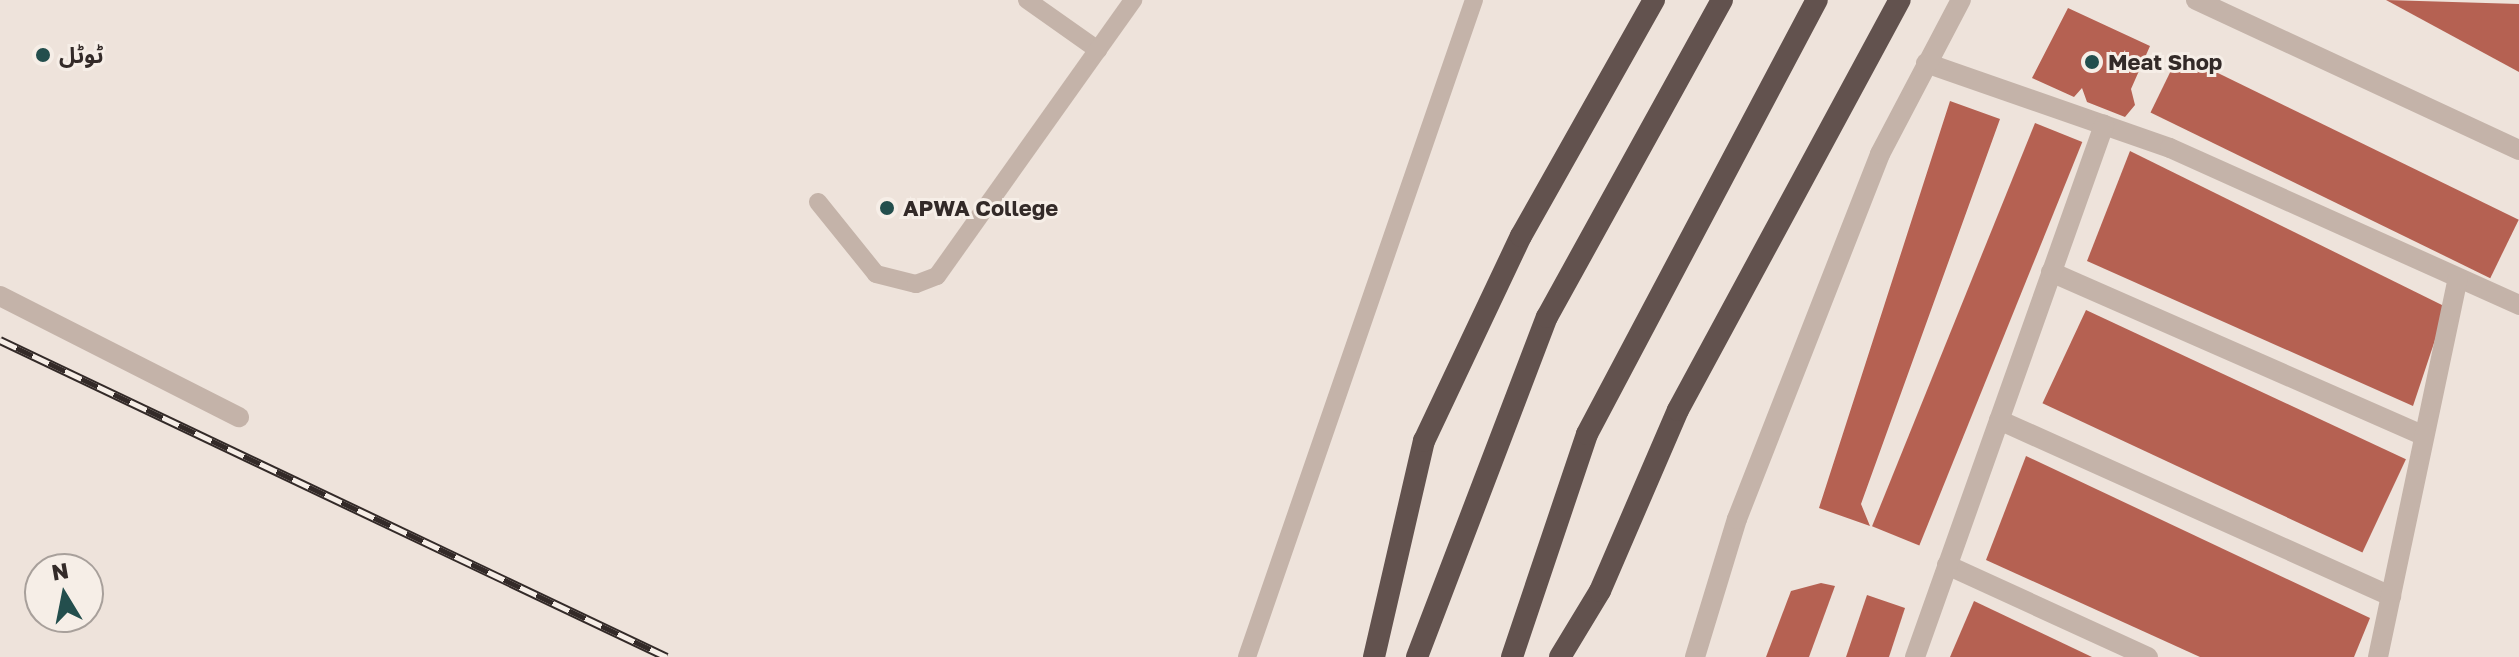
<!DOCTYPE html>
<meta charset="utf-8">
<style>
body{margin:0}
#map{position:relative;width:2519px;height:657px;overflow:hidden;background:#eee3db;font-family:"Golos Text","Noto Sans Arabic",sans-serif}
div>[style]{position:absolute}
[style*='--x']{left:calc(var(--x)*1px);top:calc(var(--y)*1px);width:calc(var(--w)*1px);rotate:calc(var(--a)*1deg)}
.building>*{inset:0;background:#b56152;transform-origin:0 0}
.service>*{height:18px;margin:-9px;padding:0 9px;transform-origin:9px;border-radius:9px;background:#c4b3a9}
.minor>*{height:20px;margin:-10px;padding:0 10px;transform-origin:10px;border-radius:10px;background:#c4b3a9}
.trunk>*{height:22px;margin:-11px;padding:0 11px;transform-origin:11px;border-radius:11px;background:#62524e}
.rail>*{height:9px;margin-top:-4.5px;transform-origin:0;background:repeating-linear-gradient(90deg,#f6eee7 0 18px,#332a28 0 36px);box-sizing:border-box;border-block:2px solid #332a28}
.dots>*{width:22px;height:22px;translate:-50% -50%;box-sizing:border-box;border:4px solid #f6eee7;border-radius:50%}
span{translate:-50% -50%;white-space:nowrap;text-align:center;line-height:1.15;-webkit-text-stroke:6px #f6eee7;paint-order:stroke}
.poi-label{font-size:22px;color:#332a28;font-weight:700}
.left{translate:0 -50%;text-align:left}
.north{position:absolute;left:24px;top:553px;width:80px;height:80px;box-sizing:border-box;background:#f6eee7;border:2px solid #a8a09b;border-radius:50%;rotate:350deg;font-size:22px;font-weight:700;line-height:32px;text-align:center;color:#332a28}
.north::after{content:'';display:block;margin:auto;width:28px;height:36px;background:#234e4d;clip-path:polygon(50% 0,100% 100%,50% 72%,0 100%)}
</style>
<div id="map">
<div class="building">
<i style="clip-path:polygon(2386px 0,2519px 4px,2519px 72px)"></i>
<i style="clip-path:polygon(2068px 8px,2150px 46px,2131px 89px,2135px 105px,2125px 117px,2087px 102px,2082px 88px,2074px 97px,2032px 78px)"></i>
<i style="left:2179px;top:54px;width:378px;height:65px;rotate:26deg"></i>
<i style="clip-path:polygon(1950px 101px,2000px 119px,1861px 504px,1870px 526px,1819px 508px)"></i>
<i style="left:2035px;top:123px;width:51px;height:435px;rotate:22deg"></i>
<i style="clip-path:polygon(2130px 151px,2446px 307px,2413px 406px,2087px 261px)"></i>
<i style="left:2086px;top:310px;width:353px;height:103px;rotate:25deg"></i>
<i style="clip-path:polygon(2026px 456px,2370px 618px,2354px 657px,2200px 657px,1986px 560px)"></i>
<i style="clip-path:polygon(1821px 583px,1835px 586px,1809px 657px,1766px 657px,1791px 591px)"></i>
<i style="clip-path:polygon(1867px 595px,1905px 608px,1889px 657px,1846px 657px)"></i>
<i style="clip-path:polygon(1974px 601px,2092px 657px,1950px 657px)"></i>
</div>
<div class="service">
<i style="--x:1027;--y:0;--w:87;--a:35.2"></i>
<i style="--x:818;--y:202;--w:92;--a:51.1"></i>
<i style="--x:876;--y:274;--w:41;--a:14"></i>
<i style="--x:916;--y:284;--w:22;--a:-21"></i>
<i style="--x:937;--y:276;--w:339;--a:-54.6"></i>
<i style="--x:1247;--y:657;--w:695;--a:-70.94"></i>
</div>
<div class="minor">
<i style="--x:2196;--y:0;--w:356;--a:24.9"></i>
<i style="--x:1926;--y:63;--w:258;--a:19.2"></i>
<i style="--x:2170;--y:148;--w:383;--a:24.2"></i>
<i style="--x:2051;--y:272;--w:407;--a:23.7"></i>
<i style="--x:0;--y:296;--w:268;--a:26.9"></i>
<i style="--x:1999;--y:420;--w:430;--a:24.2"></i>
<i style="--x:1947;--y:565;--w:221;--a:24.6"></i>
<i style="--x:1695;--y:657;--w:144;--a:-73.1"></i>
<i style="--x:1737;--y:519;--w:392;--a:-68.6"></i>
<i style="--x:1880;--y:154;--w:174;--a:-62.3"></i>
<i style="--x:1915;--y:657;--w:565;--a:-70.44"></i>
<i style="--x:2378;--y:657;--w:387;--a:-78.1"></i>
</div>
<div class="trunk">
<i style="--x:1374;--y:657;--w:222;--a:-77"></i>
<i style="--x:1424;--y:441;--w:227;--a:-64.7"></i>
<i style="--x:1521;--y:236;--w:271;--a:-60.6"></i>
<i style="--x:1417;--y:657;--w:364;--a:-69.1"></i>
<i style="--x:1547;--y:317;--w:362;--a:-61.1"></i>
<i style="--x:1512;--y:657;--w:235;--a:-71.4"></i>
<i style="--x:1587;--y:434;--w:491;--a:-62.1"></i>
<i style="--x:1560;--y:657;--w:77;--a:-58.8"></i>
<i style="--x:1600;--y:591;--w:197;--a:-66.7"></i>
<i style="--x:1678;--y:410;--w:466;--a:-61.6"></i>
</div>
<div class="rail">
<i style="--x:0;--y:340;--w:738;--a:25.42"></i>
</div>
<div class="dots">
<i style="left:43px;top:55px;background:#234e4d"></i>
<i style="left:2092px;top:62px;background:#234e4d"></i>
<i style="left:887px;top:208px;background:#234e4d"></i>
</div>
<div class="poi-label">
<span class="left" style="left:59px;top:55px">ٹوٹل</span>
<span class="left" style="left:2108px;top:62px">Meat Shop</span>
<span class="left" style="left:903px;top:208px">APWA College</span>
</div>
<div class="north">N</div>
</div>
